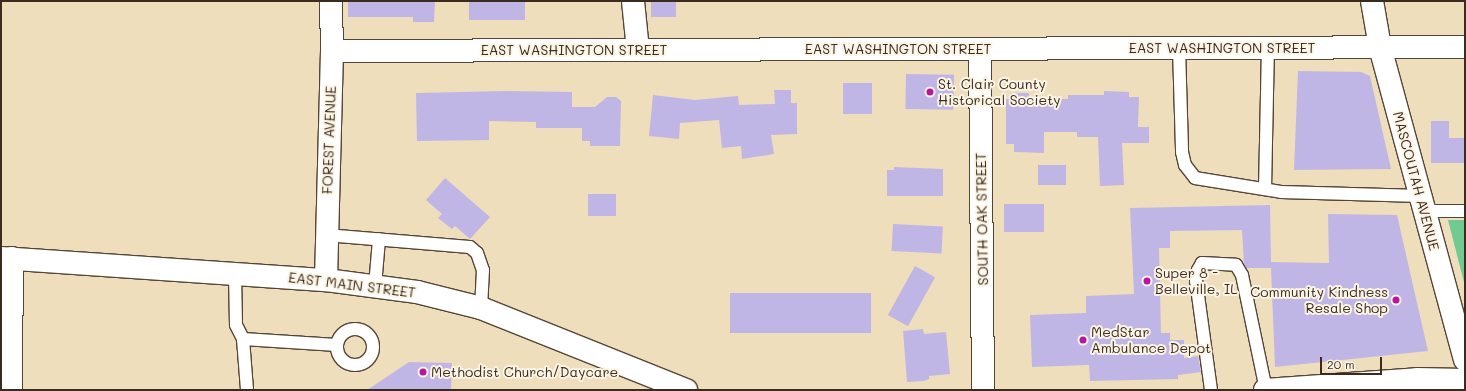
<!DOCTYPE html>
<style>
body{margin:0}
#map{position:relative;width:1466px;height:391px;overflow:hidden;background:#eedebc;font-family:Mali,sans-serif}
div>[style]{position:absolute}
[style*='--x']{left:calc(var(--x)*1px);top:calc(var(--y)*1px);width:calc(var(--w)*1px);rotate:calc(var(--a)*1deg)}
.green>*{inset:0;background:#70ca92}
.building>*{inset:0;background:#c0b6e5;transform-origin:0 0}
.roads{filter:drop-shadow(1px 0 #564536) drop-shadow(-1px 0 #564536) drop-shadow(0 1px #564536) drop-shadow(0 -1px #564536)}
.service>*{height:12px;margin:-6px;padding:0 6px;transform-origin:6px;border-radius:6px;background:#fff}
.service>.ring{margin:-6px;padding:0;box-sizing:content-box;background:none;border:12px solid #fff;border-radius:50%}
.minor>*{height:22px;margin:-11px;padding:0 11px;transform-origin:11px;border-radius:11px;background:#fff}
.tertiary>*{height:22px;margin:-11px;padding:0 11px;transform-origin:11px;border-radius:11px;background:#fff}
.secondary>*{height:22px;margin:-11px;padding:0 11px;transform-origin:11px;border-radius:11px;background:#fff}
.dots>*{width:11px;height:11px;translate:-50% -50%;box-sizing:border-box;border:2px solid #fcf5e5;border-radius:50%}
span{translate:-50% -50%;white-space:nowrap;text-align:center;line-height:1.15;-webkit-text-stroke:4px #fcf5e5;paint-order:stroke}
.street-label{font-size:14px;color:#3b2a1e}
.poi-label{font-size:14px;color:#3b2a1e}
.left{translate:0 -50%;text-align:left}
.right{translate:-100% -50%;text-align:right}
.frame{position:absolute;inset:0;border:2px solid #3b2a1e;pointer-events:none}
.scale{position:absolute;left:1320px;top:357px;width:62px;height:18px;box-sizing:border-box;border:2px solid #3b2a1e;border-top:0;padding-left:5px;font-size:12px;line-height:14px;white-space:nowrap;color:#3b2a1e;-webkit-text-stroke:3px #fcf5e5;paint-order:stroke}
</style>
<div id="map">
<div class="green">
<i style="clip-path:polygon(1448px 220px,1465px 220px,1465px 286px)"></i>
</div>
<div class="building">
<i style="clip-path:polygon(348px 1px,435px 1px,434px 22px,413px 22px,413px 17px,348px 17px)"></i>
<i style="left:469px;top:1px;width:56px;height:19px"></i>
<i style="left:651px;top:1px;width:25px;height:16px"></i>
<i style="clip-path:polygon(1298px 71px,1361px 72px,1370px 76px,1391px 169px,1294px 170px)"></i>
<i style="left:906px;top:74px;width:48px;height:35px;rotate:1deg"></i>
<i style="left:843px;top:83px;width:29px;height:31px"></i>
<i style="clip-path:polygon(774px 90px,791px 90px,791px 103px,797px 103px,797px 134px,771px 135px,774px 154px,742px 159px,741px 146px,722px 148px,719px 120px,680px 123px,679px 139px,649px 136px,653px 95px,695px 100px,738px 96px,739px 105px,775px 104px)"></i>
<i style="clip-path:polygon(508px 91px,572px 92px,572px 107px,595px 107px,607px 97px,616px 97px,621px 101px,620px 146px,590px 146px,590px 141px,582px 141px,582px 128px,536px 128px,536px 122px,489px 121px,489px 140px,417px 141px,416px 93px)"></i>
<i style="clip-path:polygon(1104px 91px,1129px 92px,1129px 97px,1139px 97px,1138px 127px,1149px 127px,1149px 143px,1122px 143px,1124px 185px,1100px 186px,1098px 137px,1077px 137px,1077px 132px,1044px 132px,1044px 153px,1014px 152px,1014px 144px,1006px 144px,1006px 99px,1010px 99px,1010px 93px,1029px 93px,1029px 99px,1068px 99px,1068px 95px,1104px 95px)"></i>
<i style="clip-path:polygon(1431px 121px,1449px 121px,1449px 138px,1464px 138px,1464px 163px,1431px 163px)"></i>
<i style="left:1038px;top:165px;width:28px;height:20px"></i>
<i style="clip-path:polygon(894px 167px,943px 169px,943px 196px,887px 196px,887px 170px,894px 170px)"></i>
<i style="clip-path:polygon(445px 178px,490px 217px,470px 239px,455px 226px,452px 229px,438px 218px,442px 214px,426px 200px)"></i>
<i style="left:588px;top:194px;width:28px;height:22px"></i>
<i style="left:1004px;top:204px;width:40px;height:28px"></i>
<i style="clip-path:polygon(1270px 205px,1271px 262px,1329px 263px,1328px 214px,1397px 215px,1428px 351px,1275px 367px,1271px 268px,1246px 268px,1244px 264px,1242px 230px,1170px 231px,1170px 248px,1159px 248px,1161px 333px,1170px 333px,1170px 340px,1184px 340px,1184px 358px,1198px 356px,1201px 372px,1178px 375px,1178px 379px,1090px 381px,1089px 365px,1032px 367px,1030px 315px,1086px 313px,1086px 296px,1134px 294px,1130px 208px)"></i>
<i style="left:893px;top:224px;width:50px;height:27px;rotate:3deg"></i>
<i style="left:915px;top:266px;width:23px;height:56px;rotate:29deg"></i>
<i style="left:871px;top:293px;width:40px;height:141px;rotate:90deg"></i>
<i style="clip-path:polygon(923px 329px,924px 334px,946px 332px,950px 374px,929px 376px,929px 379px,924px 381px,907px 382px,903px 331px)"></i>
<i style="clip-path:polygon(409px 362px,452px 363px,451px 390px,367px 390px)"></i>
</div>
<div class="roads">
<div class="service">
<i style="--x:1179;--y:48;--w:104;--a:88.3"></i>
<i style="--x:1182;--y:152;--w:13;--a:77"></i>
<i style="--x:1185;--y:165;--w:16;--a:52"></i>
<i style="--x:1195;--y:178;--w:87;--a:9.2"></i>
<i style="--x:1281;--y:192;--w:140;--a:1.6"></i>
<i style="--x:1265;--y:189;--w:141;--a:-88.8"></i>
<i style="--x:1425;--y:211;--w:40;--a:0"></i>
<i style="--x:326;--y:235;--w:144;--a:4.8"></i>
<i style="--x:470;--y:247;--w:9;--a:41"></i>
<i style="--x:477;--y:253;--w:18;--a:71"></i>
<i style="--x:483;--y:270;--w:38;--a:93"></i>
<i style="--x:235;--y:273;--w:52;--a:88.9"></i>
<i style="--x:236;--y:325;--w:16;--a:63"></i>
<i style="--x:243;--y:339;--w:94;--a:3.7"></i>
<i style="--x:375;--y:286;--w:47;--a:-85.1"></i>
<i class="ring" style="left:337px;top:329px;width:24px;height:24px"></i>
<i style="--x:243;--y:339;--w:51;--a:85.5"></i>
<i style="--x:1211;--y:390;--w:110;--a:-97.8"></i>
<i style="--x:1196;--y:281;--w:11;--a:-80"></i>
<i style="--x:1198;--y:270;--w:8;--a:-60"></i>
<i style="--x:1202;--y:263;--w:34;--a:3"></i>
<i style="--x:1236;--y:265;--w:12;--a:59"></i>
<i style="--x:1242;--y:275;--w:117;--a:78.2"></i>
</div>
<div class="minor">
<i style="--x:331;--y:1;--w:50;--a:88.9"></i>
<i style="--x:633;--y:1;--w:49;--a:84.2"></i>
<i style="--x:1372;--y:1;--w:47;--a:80.1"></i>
<i style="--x:1380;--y:47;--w:324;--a:74.8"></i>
<i style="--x:980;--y:49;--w:341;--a:89.5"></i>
<i style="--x:11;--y:390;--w:132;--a:-89.6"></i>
</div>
<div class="tertiary">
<i style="--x:1265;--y:390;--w:152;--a:-4.1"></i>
<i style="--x:1417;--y:379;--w:48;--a:1.2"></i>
</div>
<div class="secondary">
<i style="--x:1;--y:258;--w:326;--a:3.9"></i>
<i style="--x:326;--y:280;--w:92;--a:7.5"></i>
<i style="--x:417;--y:292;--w:66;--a:14"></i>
<i style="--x:481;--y:308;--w:221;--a:21.8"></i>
<i style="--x:326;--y:280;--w:229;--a:-88.5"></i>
<i style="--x:332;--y:51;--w:1133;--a:-0.2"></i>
</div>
</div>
<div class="dots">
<i style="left:930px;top:92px;background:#b5179e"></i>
<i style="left:1147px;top:281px;background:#b5179e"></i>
<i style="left:1396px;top:300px;background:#b5179e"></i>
<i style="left:1083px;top:340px;background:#b5179e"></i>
<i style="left:423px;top:372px;background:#b5179e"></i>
</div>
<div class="street-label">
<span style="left:1222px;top:48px">EAST WASHINGTON STREET</span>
<span style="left:898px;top:49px">EAST WASHINGTON STREET</span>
<span style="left:574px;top:50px">EAST WASHINGTON STREET</span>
<span style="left:329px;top:140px;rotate:-88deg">FOREST AVENUE</span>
<span style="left:1416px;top:181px;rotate:75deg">MASCOUTAH AVENUE</span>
<span style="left:982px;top:219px;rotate:-91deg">SOUTH OAK STREET</span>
<span style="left:352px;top:285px;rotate:7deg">EAST MAIN STREET</span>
</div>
<div class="poi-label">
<span class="left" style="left:938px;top:92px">St. Clair County<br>Historical Society</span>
<span class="left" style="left:1155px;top:281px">Super 8 -<br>Belleville, IL</span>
<span class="right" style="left:1388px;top:300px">Community Kindness<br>Resale Shop</span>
<span class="left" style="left:1091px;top:340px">MedStar<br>Ambulance Depot</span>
<span class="left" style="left:431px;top:372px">Methodist Church/Daycare</span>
</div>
<div class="frame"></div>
<div class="scale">20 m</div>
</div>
